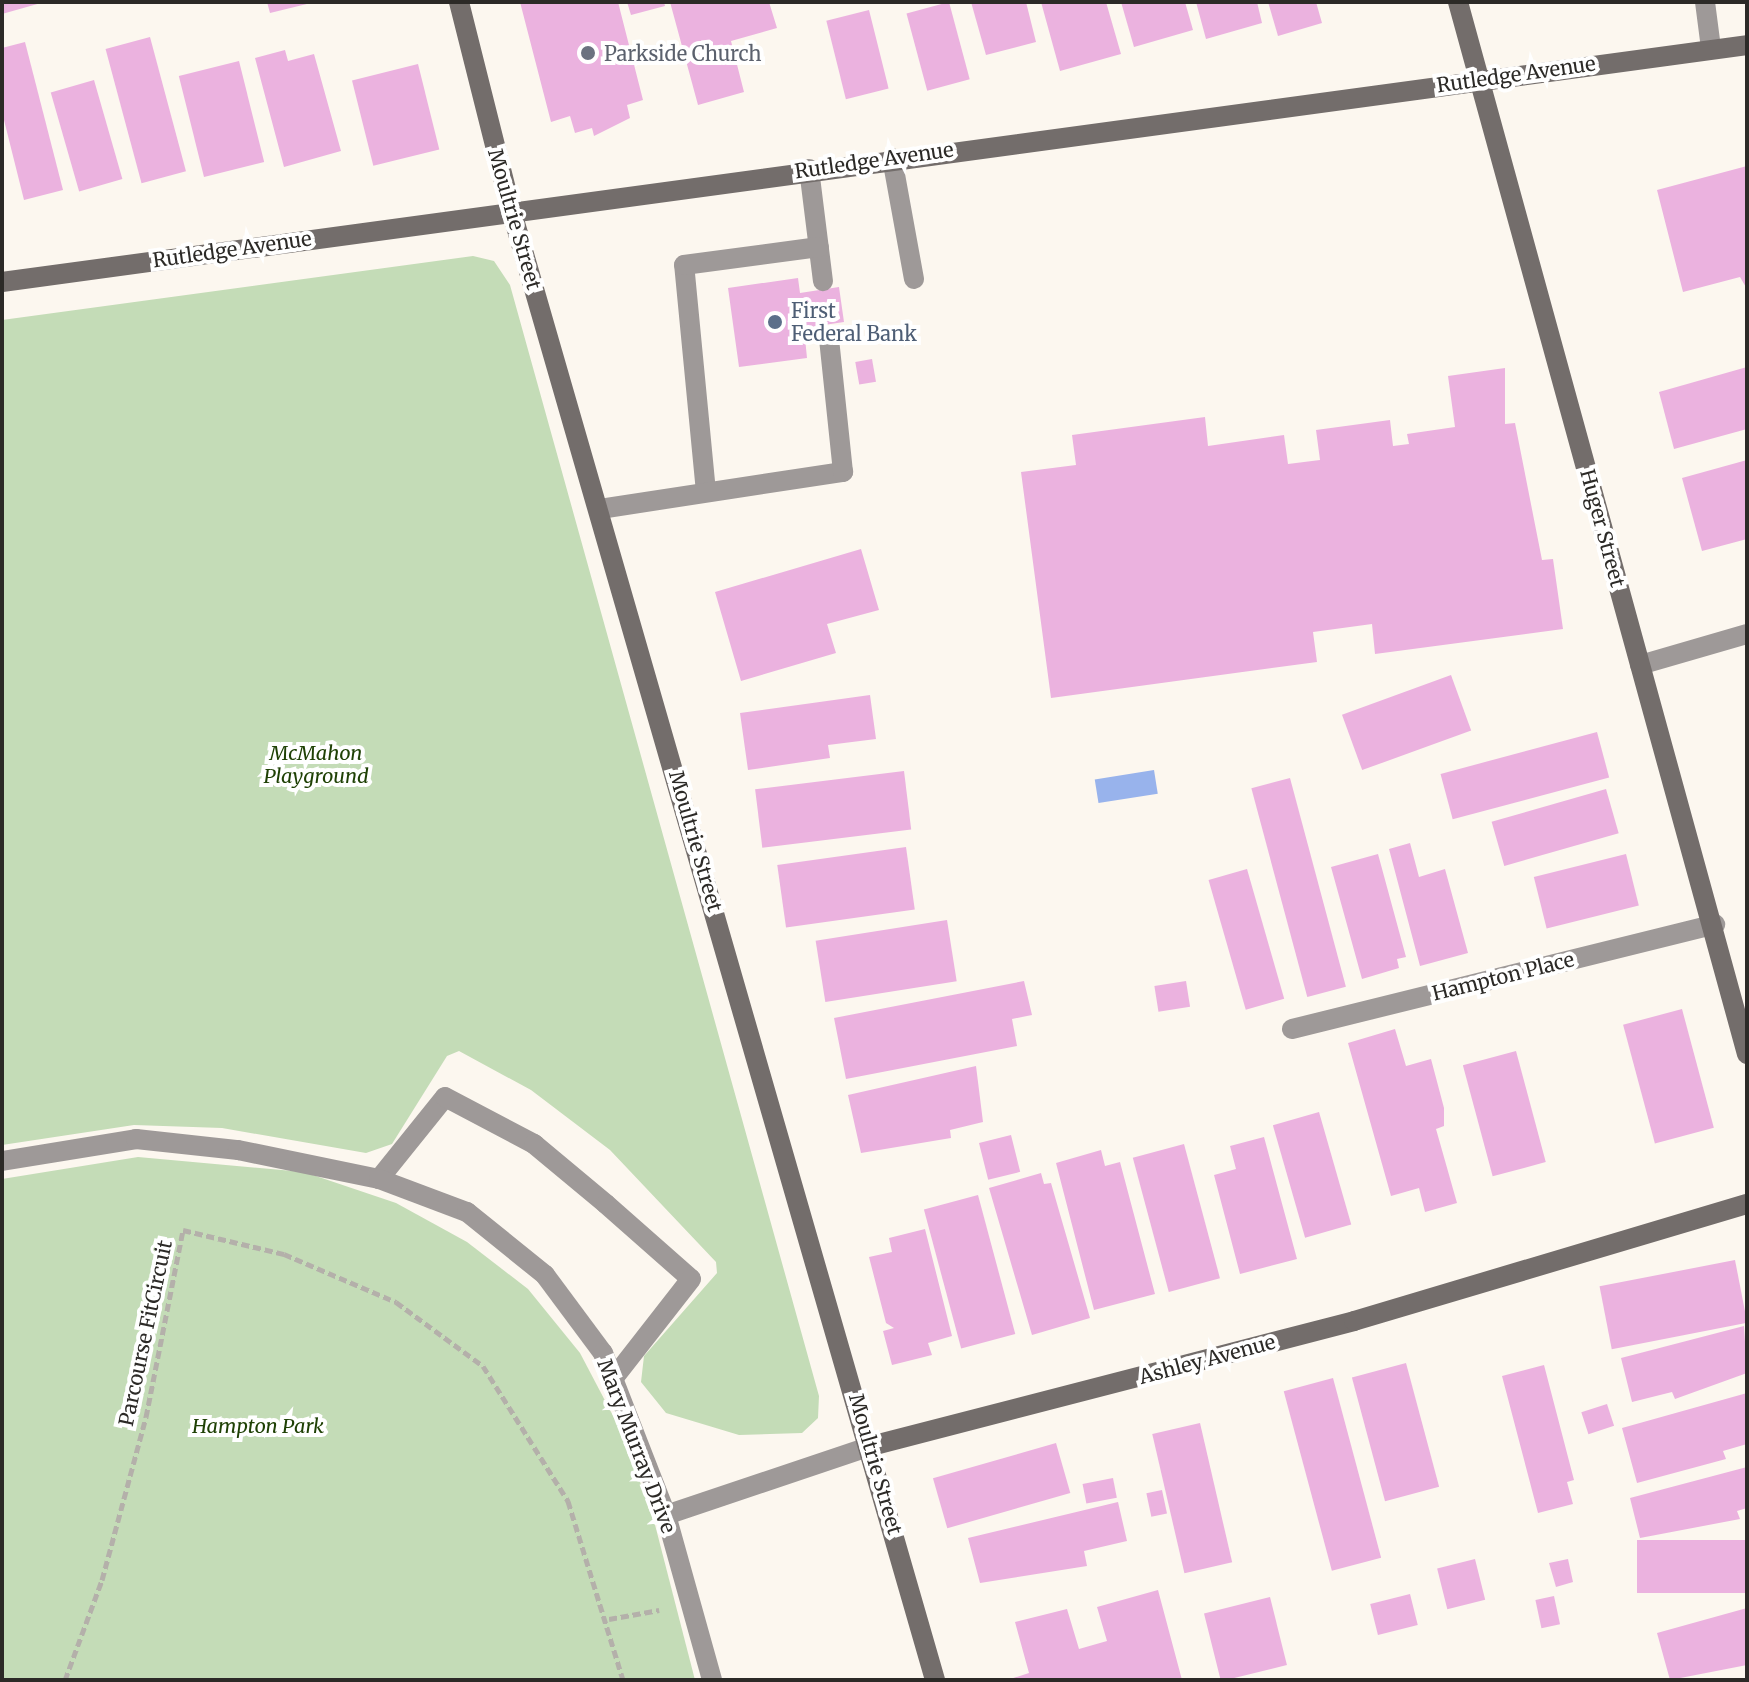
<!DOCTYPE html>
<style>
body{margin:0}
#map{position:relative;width:1749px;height:1682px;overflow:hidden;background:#fcf7ef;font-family:Merriweather,serif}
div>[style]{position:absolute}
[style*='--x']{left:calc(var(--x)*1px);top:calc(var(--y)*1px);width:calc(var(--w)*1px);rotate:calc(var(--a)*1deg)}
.green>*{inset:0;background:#c4dcb7}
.water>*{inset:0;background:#98b3ec;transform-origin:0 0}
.building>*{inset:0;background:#ebb2df;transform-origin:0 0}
.path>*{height:5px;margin-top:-2.5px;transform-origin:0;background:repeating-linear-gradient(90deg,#b4b0aa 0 8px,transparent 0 12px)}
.lane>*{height:20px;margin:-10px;padding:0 10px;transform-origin:10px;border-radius:10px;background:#9e9998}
.street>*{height:20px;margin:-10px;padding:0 10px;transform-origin:10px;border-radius:10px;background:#9e9998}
.secondary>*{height:20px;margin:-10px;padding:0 10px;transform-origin:10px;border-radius:10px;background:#736d6b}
.dots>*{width:22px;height:22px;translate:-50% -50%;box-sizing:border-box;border:4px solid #fff;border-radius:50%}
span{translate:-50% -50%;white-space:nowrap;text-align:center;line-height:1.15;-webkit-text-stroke:8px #fff;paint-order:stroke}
.worship-label{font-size:20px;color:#5b616d}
.left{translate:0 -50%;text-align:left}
.street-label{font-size:20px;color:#2c2a27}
.service-label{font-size:20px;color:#4e5e75}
.park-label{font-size:20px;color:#1f4105;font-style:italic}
.frame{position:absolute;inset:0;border:4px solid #2c2a27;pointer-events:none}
</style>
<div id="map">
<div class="green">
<i style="clip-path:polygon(473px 256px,494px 261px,510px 285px,819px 1396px,818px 1418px,802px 1433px,739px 1435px,666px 1413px,641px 1382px,644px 1356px,717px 1273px,716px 1262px,610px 1150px,531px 1090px,459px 1051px,447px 1056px,392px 1144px,366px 1153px,222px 1128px,134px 1125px,2px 1145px,2px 320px)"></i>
<i style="clip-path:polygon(138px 1157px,304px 1172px,396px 1203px,467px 1242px,528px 1289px,580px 1353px,621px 1431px,653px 1517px,695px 1680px,2px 1680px,2px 1179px)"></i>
</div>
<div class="water">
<i style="left:1154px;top:770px;width:24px;height:60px;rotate:81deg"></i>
</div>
<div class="building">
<i style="clip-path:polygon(2px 2px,41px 2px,41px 3px,2px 14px)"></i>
<i style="clip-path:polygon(267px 2px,311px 2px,311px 3px,270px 13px)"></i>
<i style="clip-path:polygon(520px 2px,618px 2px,643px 100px,627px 105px,630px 118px,594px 136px,592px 128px,575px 133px,570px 116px,551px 122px)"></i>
<i style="clip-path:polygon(627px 2px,664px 2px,665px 6px,631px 15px)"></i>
<i style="clip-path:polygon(670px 2px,769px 2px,777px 28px,731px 41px,744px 92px,698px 105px)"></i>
<i style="left:949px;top:2px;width:80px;height:44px;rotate:75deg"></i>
<i style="clip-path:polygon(971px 2px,1026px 2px,1036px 42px,986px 55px)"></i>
<i style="clip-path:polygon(1041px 2px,1106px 2px,1121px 54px,1060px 71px)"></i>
<i style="clip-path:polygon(1121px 2px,1185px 2px,1193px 30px,1134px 47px)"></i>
<i style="clip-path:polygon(1196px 2px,1257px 2px,1262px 23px,1206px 39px)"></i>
<i style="clip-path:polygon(1268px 2px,1316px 2px,1322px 23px,1278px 36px)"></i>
<i style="left:869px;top:10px;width:81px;height:44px;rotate:76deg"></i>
<i style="left:150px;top:37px;width:139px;height:46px;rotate:75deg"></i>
<i style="clip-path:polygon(25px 42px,63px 190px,24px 200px,2px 112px,2px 48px)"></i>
<i style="clip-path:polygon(285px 50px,288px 61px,314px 54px,341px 151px,284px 167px,255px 58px)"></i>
<i style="left:239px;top:61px;width:104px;height:62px;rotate:76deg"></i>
<i style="left:418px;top:64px;width:88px;height:68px;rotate:76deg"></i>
<i style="left:94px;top:80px;width:103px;height:45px;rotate:74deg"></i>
<i style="clip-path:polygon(1747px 166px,1747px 289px,1740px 277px,1683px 292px,1657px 190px)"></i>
<i style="clip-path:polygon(798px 278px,800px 293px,839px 287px,844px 322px,804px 328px,807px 358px,739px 367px,728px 288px)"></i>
<i style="left:872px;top:359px;width:23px;height:17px;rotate:80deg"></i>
<i style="clip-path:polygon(1747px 367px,1747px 429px,1674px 449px,1659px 392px)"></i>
<i style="clip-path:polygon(1505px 368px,1505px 424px,1515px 423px,1542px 560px,1553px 559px,1563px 629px,1375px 654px,1372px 624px,1313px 632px,1317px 662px,1051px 698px,1021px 472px,1076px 465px,1072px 435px,1205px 417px,1208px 446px,1284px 435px,1288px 464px,1320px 460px,1316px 430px,1390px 420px,1393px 446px,1409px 444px,1407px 434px,1455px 427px,1448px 376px)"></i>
<i style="clip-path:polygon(1747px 460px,1747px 539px,1702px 551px,1682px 478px)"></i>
<i style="clip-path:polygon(861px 549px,879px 610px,827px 624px,836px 653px,741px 681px,715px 592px)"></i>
<i style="left:1451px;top:675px;width:59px;height:116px;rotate:70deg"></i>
<i style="clip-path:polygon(870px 695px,876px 739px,828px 745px,830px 758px,748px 770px,740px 713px)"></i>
<i style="left:1597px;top:732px;width:47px;height:162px;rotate:75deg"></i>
<i style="left:904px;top:771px;width:59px;height:150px;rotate:83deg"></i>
<i style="left:1290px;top:778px;width:216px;height:40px;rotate:75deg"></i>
<i style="left:1606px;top:789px;width:46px;height:119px;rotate:74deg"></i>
<i style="clip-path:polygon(1410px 843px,1419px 877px,1445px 869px,1468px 953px,1420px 966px,1389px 849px)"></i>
<i style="left:906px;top:847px;width:63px;height:130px;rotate:82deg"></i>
<i style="clip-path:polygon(1378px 854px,1406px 957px,1397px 959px,1399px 968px,1362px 979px,1331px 867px)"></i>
<i style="left:1626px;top:854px;width:53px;height:95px;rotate:76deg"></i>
<i style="left:1247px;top:869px;width:135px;height:40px;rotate:74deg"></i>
<i style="left:947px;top:920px;width:62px;height:133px;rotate:81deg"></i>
<i style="clip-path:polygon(1024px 981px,1032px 1015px,1012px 1019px,1017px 1046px,846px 1079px,834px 1018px)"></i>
<i style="left:1186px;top:981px;width:26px;height:32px;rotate:81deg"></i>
<i style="left:1682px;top:1009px;width:123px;height:61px;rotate:75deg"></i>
<i style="clip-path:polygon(1395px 1029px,1406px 1066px,1431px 1059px,1444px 1108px,1444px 1126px,1436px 1129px,1457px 1203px,1425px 1212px,1419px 1188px,1391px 1196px,1348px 1043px)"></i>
<i style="left:1516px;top:1051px;width:115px;height:55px;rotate:75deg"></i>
<i style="clip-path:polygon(976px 1066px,983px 1122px,950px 1130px,951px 1138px,861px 1153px,848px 1095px)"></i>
<i style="left:1319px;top:1112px;width:117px;height:48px;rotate:74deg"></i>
<i style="left:1011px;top:1135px;width:38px;height:33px;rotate:76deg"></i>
<i style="clip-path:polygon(1264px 1137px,1297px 1259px,1240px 1274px,1214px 1175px,1236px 1169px,1230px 1146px)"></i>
<i style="left:1184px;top:1144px;width:139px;height:53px;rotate:75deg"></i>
<i style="clip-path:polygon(1101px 1150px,1105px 1166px,1120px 1162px,1155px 1294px,1094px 1310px,1056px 1163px)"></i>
<i style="clip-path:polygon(1041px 1173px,1044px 1184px,1051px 1183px,1090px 1318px,1032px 1335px,989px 1188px)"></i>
<i style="left:978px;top:1195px;width:144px;height:56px;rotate:75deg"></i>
<i style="clip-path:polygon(925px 1229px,952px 1336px,928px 1343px,932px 1355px,892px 1365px,883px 1331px,894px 1328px,886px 1323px,869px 1257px,892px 1252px,889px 1238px)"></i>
<i style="left:1735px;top:1260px;width:64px;height:138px;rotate:79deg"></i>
<i style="clip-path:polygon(1744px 1326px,1747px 1373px,1675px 1399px,1672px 1392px,1632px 1402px,1621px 1358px)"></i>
<i style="left:1406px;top:1363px;width:128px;height:56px;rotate:75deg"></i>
<i style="clip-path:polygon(1544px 1365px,1574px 1480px,1567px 1482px,1573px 1504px,1538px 1513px,1502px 1376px)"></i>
<i style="left:1333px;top:1378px;width:186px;height:51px;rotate:75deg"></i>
<i style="clip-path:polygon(1747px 1393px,1747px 1444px,1723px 1451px,1726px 1459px,1637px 1483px,1622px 1428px)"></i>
<i style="left:1607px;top:1404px;width:23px;height:27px;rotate:72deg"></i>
<i style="left:1200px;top:1423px;width:143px;height:49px;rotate:77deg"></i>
<i style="left:1056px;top:1443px;width:52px;height:128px;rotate:74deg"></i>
<i style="clip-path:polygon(1747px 1467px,1747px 1508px,1737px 1511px,1740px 1519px,1640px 1538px,1630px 1498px)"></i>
<i style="left:1113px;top:1478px;width:20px;height:31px;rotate:79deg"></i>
<i style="left:1162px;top:1490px;width:24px;height:16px;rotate:78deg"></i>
<i style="clip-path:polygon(1118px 1502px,1127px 1541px,1084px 1551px,1087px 1566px,980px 1583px,968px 1538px)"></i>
<i style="left:1747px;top:1540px;width:53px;height:110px;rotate:90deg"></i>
<i style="left:1475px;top:1559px;width:42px;height:39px;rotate:76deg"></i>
<i style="clip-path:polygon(1568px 1559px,1573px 1582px,1556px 1587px,1549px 1563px)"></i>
<i style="clip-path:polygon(1158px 1590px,1182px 1680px,1007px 1680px,1029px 1673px,1015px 1622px,1067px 1609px,1079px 1649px,1107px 1641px,1097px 1607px)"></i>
<i style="left:1410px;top:1594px;width:32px;height:41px;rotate:76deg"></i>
<i style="left:1554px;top:1596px;width:29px;height:19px;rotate:78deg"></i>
<i style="left:1270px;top:1597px;width:70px;height:68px;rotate:76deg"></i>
<i style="clip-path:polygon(1747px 1608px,1747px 1665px,1670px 1680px,1657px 1633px)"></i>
</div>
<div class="path">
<i style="--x:609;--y:1619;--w:51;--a:-10.2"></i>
<i style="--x:65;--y:1680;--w:107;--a:-69.7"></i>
<i style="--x:102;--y:1580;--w:169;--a:-74.9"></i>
<i style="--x:146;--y:1417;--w:191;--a:-78.8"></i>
<i style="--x:183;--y:1230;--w:104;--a:13.4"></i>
<i style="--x:284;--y:1254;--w:122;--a:23.2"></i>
<i style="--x:396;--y:1302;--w:108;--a:36.3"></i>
<i style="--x:483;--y:1366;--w:160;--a:57.8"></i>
<i style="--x:568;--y:1501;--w:187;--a:72.9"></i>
</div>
<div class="lane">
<i style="--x:1705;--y:2;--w:46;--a:82.6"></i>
<i style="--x:892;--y:158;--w:123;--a:79.7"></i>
<i style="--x:809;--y:169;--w:113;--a:82.9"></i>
<i style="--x:706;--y:492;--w:228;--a:-95.5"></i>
<i style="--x:684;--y:265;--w:136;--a:-7.6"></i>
<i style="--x:600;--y:509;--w:246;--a:-8.7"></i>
<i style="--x:843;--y:472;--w:134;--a:-96"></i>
<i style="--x:379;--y:1179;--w:105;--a:-51.2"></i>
<i style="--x:445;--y:1097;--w:101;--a:27.8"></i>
<i style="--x:534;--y:1144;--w:94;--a:39.8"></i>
<i style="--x:606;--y:1204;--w:113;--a:41.4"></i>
<i style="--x:691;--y:1279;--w:127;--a:128"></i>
</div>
<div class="street">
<i style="--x:1640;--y:665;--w:111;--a:-16.2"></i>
<i style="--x:1292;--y:1029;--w:436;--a:-13.9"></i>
<i style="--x:2;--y:1161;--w:136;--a:-9.3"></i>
<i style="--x:136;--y:1139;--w:103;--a:6.2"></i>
<i style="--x:238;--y:1150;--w:144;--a:11.6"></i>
<i style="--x:379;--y:1179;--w:94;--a:20.6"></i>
<i style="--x:467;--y:1212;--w:100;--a:38.9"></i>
<i style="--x:545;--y:1275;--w:97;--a:53.4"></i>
<i style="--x:603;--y:1353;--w:174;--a:68.7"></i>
<i style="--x:666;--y:1515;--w:171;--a:74.4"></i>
<i style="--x:666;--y:1515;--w:216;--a:-18.6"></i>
</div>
<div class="secondary">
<i style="--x:459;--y:2;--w:213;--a:75.9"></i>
<i style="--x:511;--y:209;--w:1531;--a:73.92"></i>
<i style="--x:1458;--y:2;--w:1091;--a:74.64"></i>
<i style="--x:2;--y:282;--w:1761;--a:-7.73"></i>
<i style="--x:871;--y:1446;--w:499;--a:-14.5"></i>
<i style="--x:1354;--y:1321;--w:410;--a:-16.6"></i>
</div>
<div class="dots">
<i style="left:588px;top:53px;background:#6b7280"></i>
<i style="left:775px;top:322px;background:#5c6f8a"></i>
</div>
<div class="worship-label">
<span class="left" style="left:604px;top:53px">Parkside Church</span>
</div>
<div class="street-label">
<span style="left:1516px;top:74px;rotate:-8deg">Rutledge Avenue</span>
<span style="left:874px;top:160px;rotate:-8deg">Rutledge Avenue</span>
<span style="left:515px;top:219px;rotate:74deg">Moultrie Street</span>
<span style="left:232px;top:249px;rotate:-8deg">Rutledge Avenue</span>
<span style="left:1603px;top:528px;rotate:75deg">Huger Street</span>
<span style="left:696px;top:841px;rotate:74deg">Moultrie Street</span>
<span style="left:1503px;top:976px;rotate:-14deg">Hampton Place</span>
<span style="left:145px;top:1333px;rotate:-78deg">Parcourse FitCircuit</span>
<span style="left:1207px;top:1359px;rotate:-15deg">Ashley Avenue</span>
<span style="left:637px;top:1446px;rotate:69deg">Mary Murray Drive</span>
<span style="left:876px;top:1464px;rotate:74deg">Moultrie Street</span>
</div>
<div class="service-label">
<span class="left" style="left:791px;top:322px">First<br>Federal Bank</span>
</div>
<div class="park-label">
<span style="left:316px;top:764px">McMahon<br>Playground</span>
<span style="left:258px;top:1425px">Hampton Park</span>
</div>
<div class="frame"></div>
</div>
